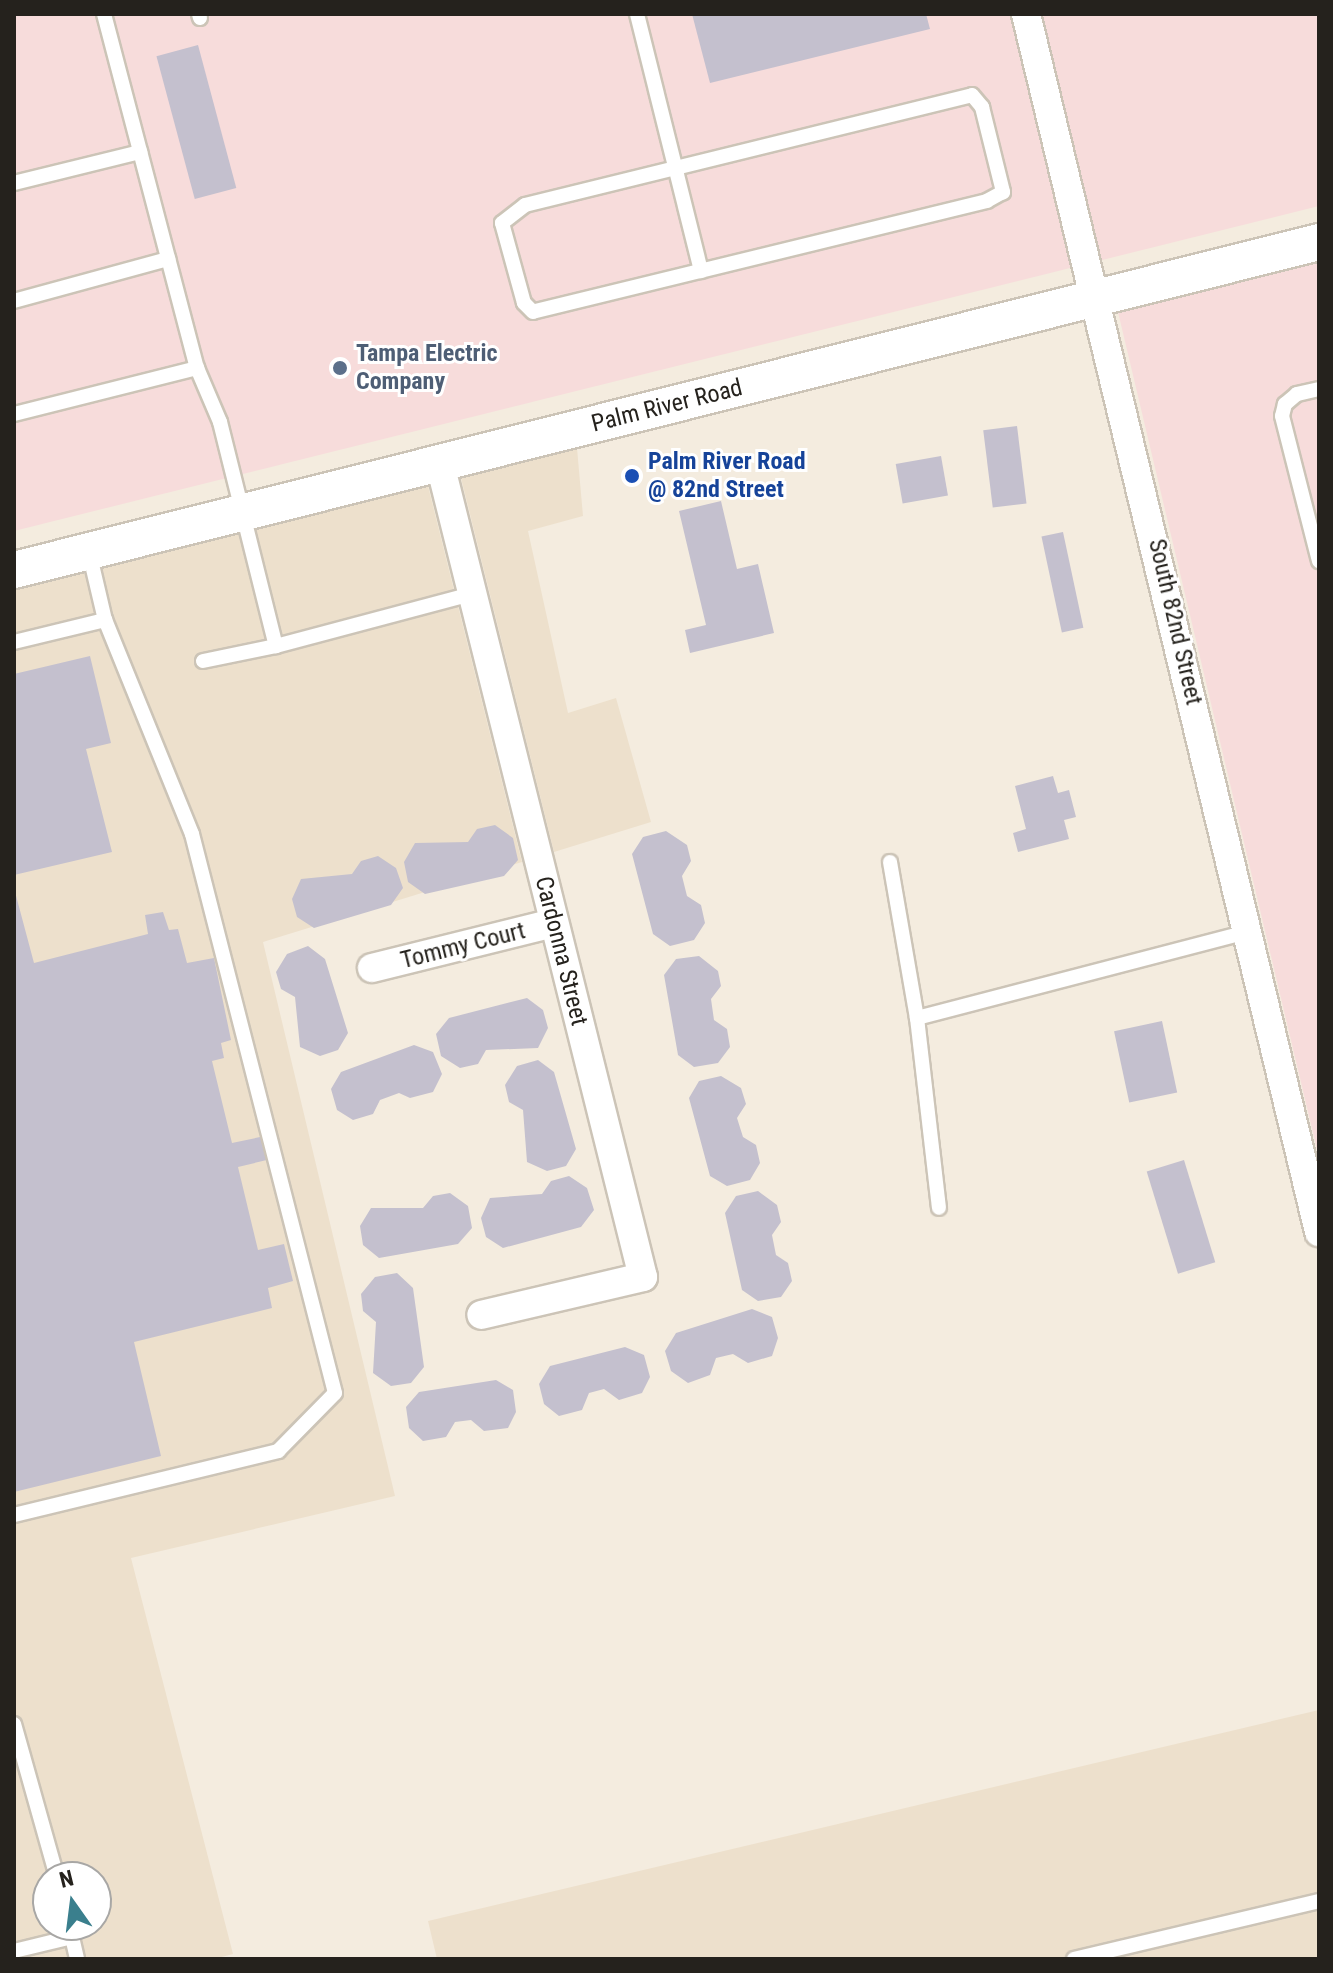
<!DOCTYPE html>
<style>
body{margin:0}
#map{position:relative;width:1333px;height:1973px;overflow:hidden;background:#f4ecdf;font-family:"Roboto Condensed",sans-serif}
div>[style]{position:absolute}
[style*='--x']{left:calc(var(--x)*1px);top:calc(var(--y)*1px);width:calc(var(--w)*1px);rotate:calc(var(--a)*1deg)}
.built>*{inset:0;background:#ede0cc}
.industrial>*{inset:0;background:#f7dcdb}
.building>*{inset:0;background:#c4c0ce;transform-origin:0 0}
.roads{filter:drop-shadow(2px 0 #ccc4b7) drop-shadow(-2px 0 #ccc4b7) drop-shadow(0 2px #ccc4b7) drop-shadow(0 -2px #ccc4b7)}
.service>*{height:14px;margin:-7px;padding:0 7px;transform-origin:7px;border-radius:7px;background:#fff}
.minor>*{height:28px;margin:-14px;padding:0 14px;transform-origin:14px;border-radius:14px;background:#fff}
.tertiary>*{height:36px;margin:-18px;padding:0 18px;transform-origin:18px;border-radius:18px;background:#fff}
.dots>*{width:22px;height:22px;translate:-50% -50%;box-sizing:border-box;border:4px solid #fff;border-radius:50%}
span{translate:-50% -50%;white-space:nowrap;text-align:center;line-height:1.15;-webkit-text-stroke:6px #fff;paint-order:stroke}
.service-label{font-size:24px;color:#4e5e75;font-weight:700}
.left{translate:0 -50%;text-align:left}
.street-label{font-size:24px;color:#25221d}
.transit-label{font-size:24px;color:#164399;font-weight:700}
.frame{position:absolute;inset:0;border:16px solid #25221d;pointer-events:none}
.north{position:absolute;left:32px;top:1861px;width:80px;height:80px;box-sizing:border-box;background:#fff;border:2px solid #a8a7a5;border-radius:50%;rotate:346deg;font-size:22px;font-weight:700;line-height:32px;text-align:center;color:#25221d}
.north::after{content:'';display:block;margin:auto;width:28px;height:36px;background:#3a7f8d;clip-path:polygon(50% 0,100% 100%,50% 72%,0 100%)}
</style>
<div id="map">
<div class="built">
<i style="clip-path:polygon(577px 448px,583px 516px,528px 531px,568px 713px,616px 698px,651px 822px,554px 852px,461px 478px)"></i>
<i style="clip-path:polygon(evenodd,428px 486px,522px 862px,263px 942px,395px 1496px,131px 1558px,233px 1954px,214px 1959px,14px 1959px,14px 589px,428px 486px,48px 1877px,96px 1877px,96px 1925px,48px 1925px,48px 1877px)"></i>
<i style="clip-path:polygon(1319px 1710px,1319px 1959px,437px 1959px,428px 1921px)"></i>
</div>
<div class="industrial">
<i style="clip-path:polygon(14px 14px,1319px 14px,1319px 206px,14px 531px)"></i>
<i style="clip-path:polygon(1319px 262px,1319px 1158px,1118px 312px)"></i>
</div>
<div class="building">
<i style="clip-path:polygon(692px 14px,926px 14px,930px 29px,710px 83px)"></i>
<i style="left:198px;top:45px;width:148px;height:43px;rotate:75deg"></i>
<i style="left:1017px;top:426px;width:78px;height:34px;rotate:83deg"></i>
<i style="left:941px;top:456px;width:40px;height:46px;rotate:80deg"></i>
<i style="clip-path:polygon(721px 501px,737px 569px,758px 564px,774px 633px,690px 653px,685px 630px,706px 625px,679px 511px)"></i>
<i style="left:1063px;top:532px;width:98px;height:22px;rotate:78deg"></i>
<i style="clip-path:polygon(90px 656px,111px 743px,86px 749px,112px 852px,14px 875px,14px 674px)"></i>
<i style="clip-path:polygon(1053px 776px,1058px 793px,1069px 790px,1076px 817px,1064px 820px,1069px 839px,1018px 852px,1013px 833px,1026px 829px,1015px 786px)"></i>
<i style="clip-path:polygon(495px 825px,513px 838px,518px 860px,504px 876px,425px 894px,408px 882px,404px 862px,415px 843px,468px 842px,477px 829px)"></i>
<i style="clip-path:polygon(666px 831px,687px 845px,691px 861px,682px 876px,687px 896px,701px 905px,705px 923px,694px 940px,670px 946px,653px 934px,632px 854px,643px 837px)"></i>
<i style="clip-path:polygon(378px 856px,396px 868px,403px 888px,391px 905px,314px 928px,297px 917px,292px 899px,301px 879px,352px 874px,361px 861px)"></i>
<i style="clip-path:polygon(14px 888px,34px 963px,148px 934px,145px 915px,163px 912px,169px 930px,178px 929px,187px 963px,214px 958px,231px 1040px,221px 1043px,224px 1058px,212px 1061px,232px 1143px,265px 1136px,271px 1159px,238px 1167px,258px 1250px,284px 1244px,293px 1281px,268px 1288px,272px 1308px,134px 1342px,161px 1456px,14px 1492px)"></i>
<i style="clip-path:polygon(308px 946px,325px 959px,348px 1033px,338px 1050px,320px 1056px,300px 1047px,295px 997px,281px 989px,276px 972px,287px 954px)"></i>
<i style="clip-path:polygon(699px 956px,718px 971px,721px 986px,711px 999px,714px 1020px,727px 1029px,730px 1047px,718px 1063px,694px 1067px,678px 1055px,664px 975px,676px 959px)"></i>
<i style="clip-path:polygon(527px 998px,543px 1010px,548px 1028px,538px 1048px,486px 1050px,478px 1064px,460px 1068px,441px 1056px,436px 1034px,449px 1018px)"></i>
<i style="left:1162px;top:1021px;width:73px;height:49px;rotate:78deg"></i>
<i style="clip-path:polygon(414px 1045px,433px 1052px,442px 1074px,433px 1092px,410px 1098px,399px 1093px,380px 1100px,373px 1114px,353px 1120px,337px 1110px,331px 1089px,341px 1072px)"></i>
<i style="clip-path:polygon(538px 1060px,554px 1072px,576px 1149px,566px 1166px,547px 1171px,527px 1162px,523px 1110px,509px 1102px,505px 1085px,517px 1066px)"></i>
<i style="clip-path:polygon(721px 1076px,741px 1088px,746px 1104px,737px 1118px,743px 1137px,756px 1145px,760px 1163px,750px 1180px,727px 1186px,710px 1176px,689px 1098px,699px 1081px)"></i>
<i style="left:1184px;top:1160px;width:107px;height:39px;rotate:73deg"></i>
<i style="clip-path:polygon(569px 1176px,587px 1188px,594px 1210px,581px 1227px,503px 1248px,486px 1237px,481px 1218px,490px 1198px,542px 1194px,551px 1181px)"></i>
<i style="clip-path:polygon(758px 1191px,777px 1205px,781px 1222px,772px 1235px,776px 1255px,788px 1263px,792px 1281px,781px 1297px,758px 1301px,742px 1290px,725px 1213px,736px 1196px)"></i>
<i style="clip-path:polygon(450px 1193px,468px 1206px,472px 1228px,458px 1244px,379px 1258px,363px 1245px,360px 1226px,371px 1208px,423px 1208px,433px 1196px)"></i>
<i style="clip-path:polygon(397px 1273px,413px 1288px,424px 1367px,411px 1383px,391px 1386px,373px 1373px,376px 1322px,363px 1311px,361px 1294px,375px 1277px)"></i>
<i style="clip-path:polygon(752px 1309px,772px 1317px,778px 1338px,772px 1356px,748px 1363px,733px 1354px,716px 1358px,710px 1375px,688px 1383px,671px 1371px,665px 1351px,676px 1333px)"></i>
<i style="clip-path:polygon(625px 1347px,644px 1355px,650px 1377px,642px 1393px,619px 1400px,604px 1389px,589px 1393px,582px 1410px,559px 1416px,544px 1404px,539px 1384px,550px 1366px)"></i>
<i style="clip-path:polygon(496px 1380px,513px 1390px,516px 1412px,508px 1428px,484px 1431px,471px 1420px,455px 1422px,446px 1437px,423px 1441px,409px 1428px,406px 1407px,419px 1392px)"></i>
</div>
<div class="roads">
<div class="service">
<i style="--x:104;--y:14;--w:366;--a:75.3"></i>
<i style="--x:197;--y:368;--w:59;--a:66.9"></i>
<i style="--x:220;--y:422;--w:231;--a:76"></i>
<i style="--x:276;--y:646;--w:203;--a:-14.9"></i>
<i style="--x:199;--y:14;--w:4;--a:76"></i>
<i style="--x:637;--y:14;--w:265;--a:76"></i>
<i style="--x:972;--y:95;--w:16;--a:50"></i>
<i style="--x:982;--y:107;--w:88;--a:76.1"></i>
<i style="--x:1003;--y:192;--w:18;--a:151"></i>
<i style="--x:987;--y:201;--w:467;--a:166.3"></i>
<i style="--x:533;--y:312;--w:13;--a:-135"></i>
<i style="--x:524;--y:303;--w:83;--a:-105.4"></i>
<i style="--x:502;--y:223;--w:29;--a:-38"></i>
<i style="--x:525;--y:205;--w:460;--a:-13.8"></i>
<i style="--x:14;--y:183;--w:130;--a:-13.8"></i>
<i style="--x:14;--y:301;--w:160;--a:-15.3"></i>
<i style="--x:1319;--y:389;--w:23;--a:167"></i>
<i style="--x:1297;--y:394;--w:16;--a:140"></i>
<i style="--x:1285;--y:404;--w:12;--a:104"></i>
<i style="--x:1282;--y:416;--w:150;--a:75.7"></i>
<i style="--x:14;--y:414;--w:189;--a:-14.1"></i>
<i style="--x:14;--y:642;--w:94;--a:-13.6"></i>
<i style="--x:203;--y:661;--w:75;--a:-11.6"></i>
<i style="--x:890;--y:862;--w:158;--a:80.2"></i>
<i style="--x:917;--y:1018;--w:342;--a:-14.6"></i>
<i style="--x:917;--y:1018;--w:191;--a:83.4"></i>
<i style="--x:14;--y:1515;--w:272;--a:-13.6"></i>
<i style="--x:278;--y:1451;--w:81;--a:-45.5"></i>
<i style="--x:335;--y:1393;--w:577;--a:-104.35"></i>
<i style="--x:192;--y:834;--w:231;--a:-112.1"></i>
<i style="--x:105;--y:620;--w:70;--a:-103.2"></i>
<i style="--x:14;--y:1724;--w:159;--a:74.3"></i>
<i style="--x:14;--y:1951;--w:60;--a:-13.6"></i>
<i style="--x:72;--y:1937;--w:23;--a:77"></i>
<i style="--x:1074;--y:1959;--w:252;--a:-13.3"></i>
</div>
<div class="minor">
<i style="--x:1026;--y:14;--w:1253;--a:76.47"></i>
<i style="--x:440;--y:464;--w:838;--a:75.98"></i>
<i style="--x:643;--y:1277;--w:166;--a:166.8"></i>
<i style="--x:372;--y:968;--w:187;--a:-13.9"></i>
</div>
<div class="tertiary">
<i style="--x:14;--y:570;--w:1346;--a:-14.11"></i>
</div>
</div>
<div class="dots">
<i style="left:340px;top:368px;background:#5c6f8a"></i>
<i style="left:632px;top:476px;background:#1a4fb4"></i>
</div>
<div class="service-label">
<span class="left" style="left:356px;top:368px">Tampa Electric<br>Company</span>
</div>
<div class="street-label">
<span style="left:667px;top:406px;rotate:-14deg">Palm River Road</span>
<span style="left:1175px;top:622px;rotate:77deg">South 82nd Street</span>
<span style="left:463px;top:946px;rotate:-14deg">Tommy Court</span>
<span style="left:561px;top:951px;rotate:76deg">Cardonna Street</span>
</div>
<div class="transit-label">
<span class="left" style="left:648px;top:476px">Palm River Road<br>@ 82nd Street</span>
</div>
<div class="frame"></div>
<div class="north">N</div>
</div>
